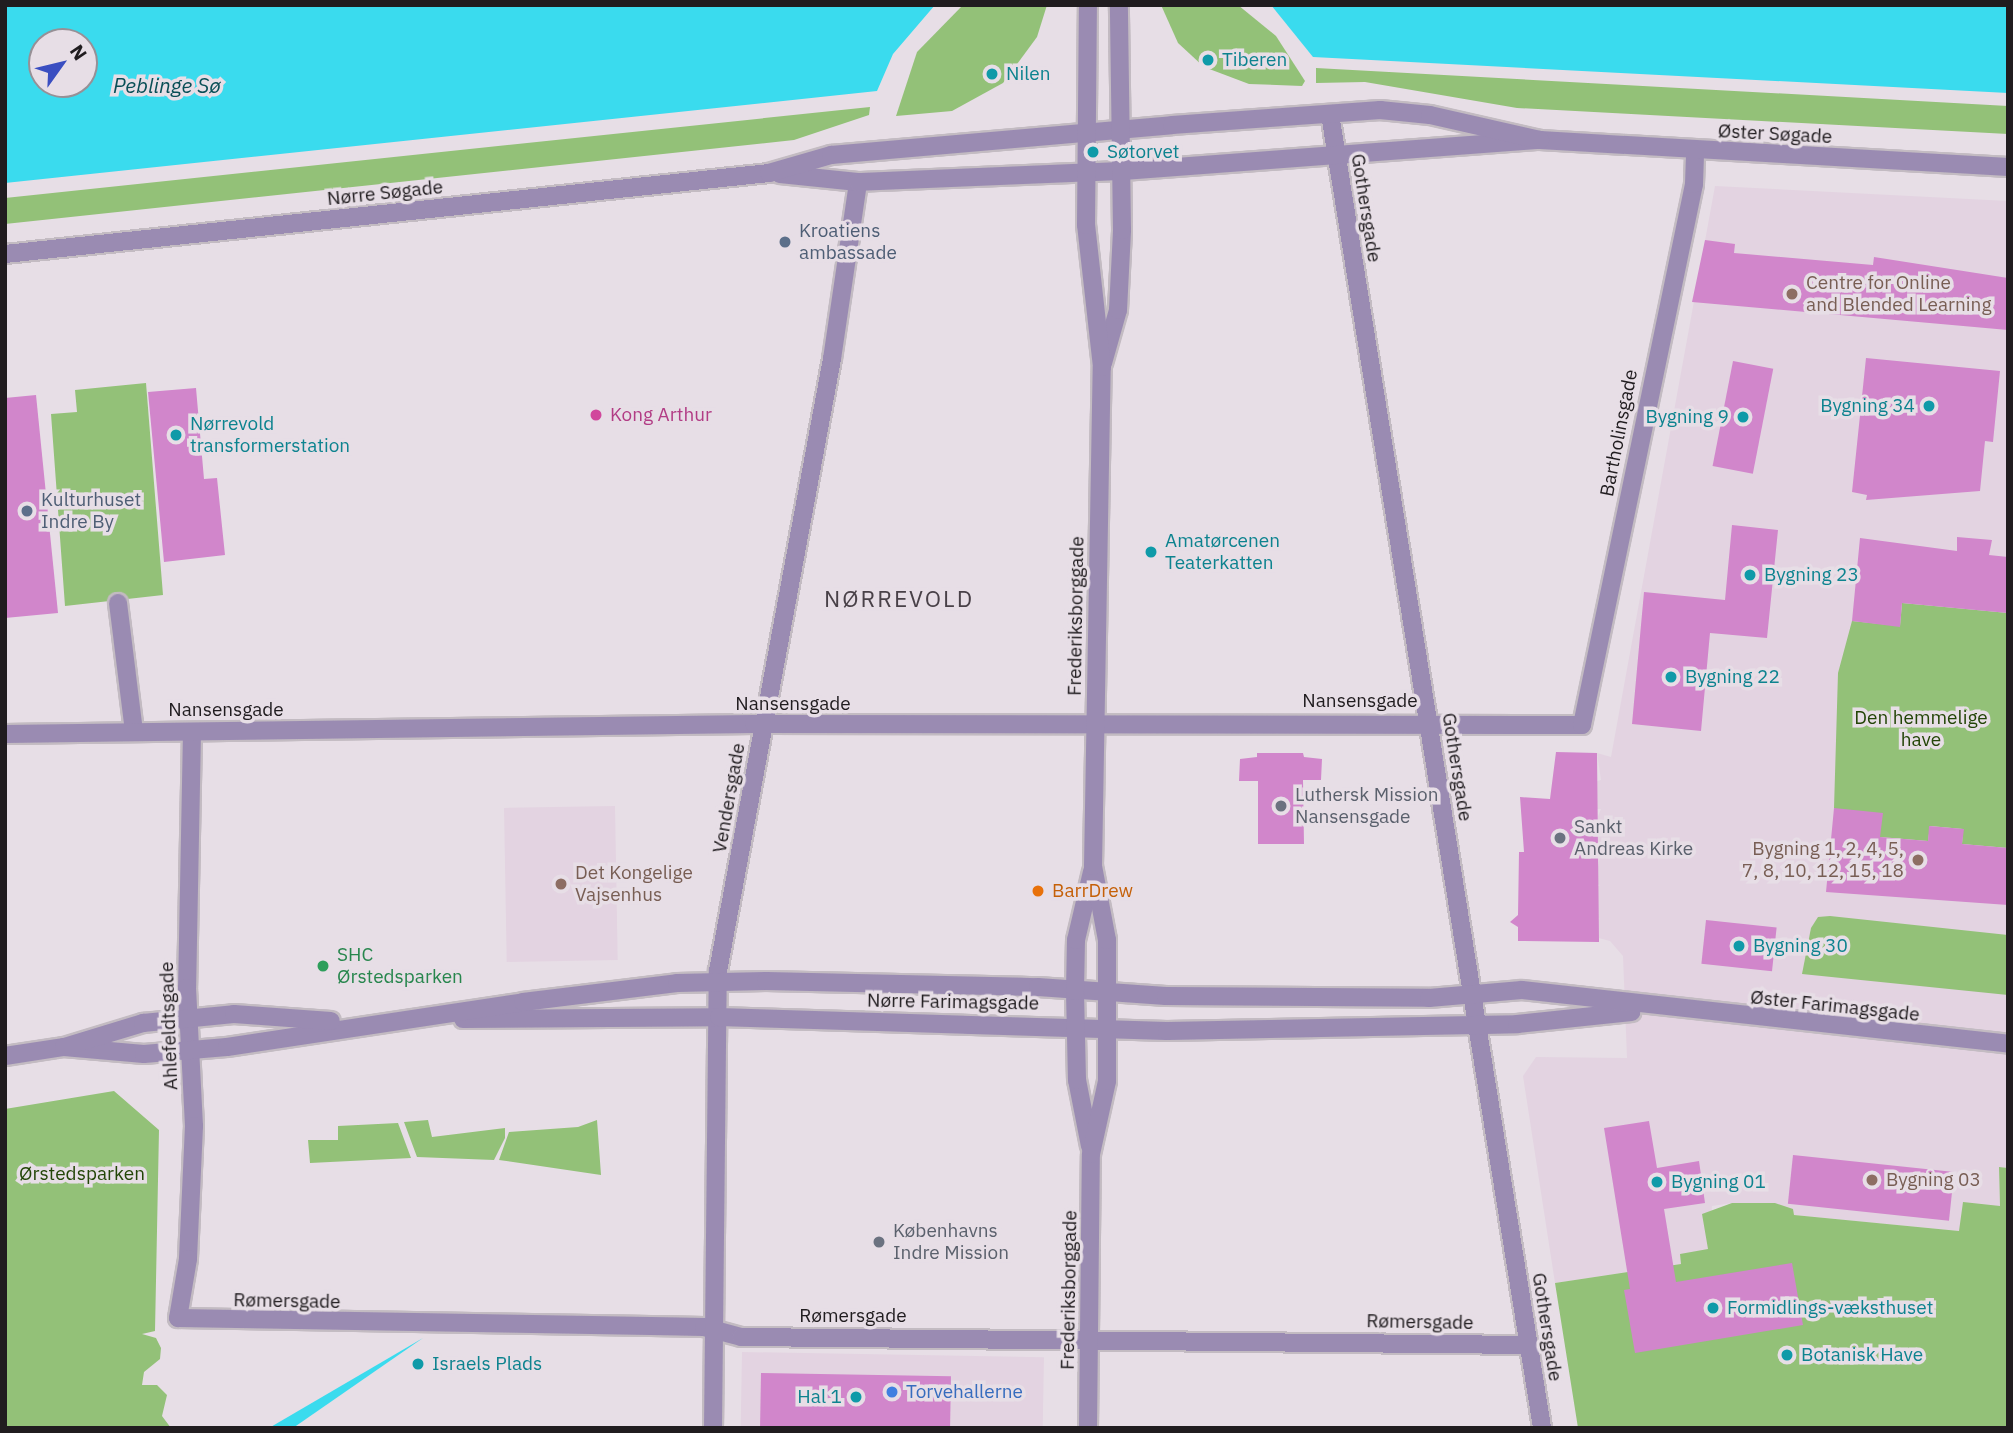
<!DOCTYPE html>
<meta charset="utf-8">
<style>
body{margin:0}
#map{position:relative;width:2013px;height:1433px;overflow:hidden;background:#e7dee6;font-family:"IBM Plex Sans",sans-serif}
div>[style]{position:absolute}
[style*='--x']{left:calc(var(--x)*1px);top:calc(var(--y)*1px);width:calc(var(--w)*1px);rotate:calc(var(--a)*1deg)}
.built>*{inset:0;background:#e3d3e1;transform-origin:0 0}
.green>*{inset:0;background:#93c178}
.water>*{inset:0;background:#3adbee}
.building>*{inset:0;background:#d186cb;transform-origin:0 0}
.roads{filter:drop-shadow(2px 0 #c3bbc2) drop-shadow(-2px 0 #c3bbc2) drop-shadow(0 2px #c3bbc2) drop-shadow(0 -2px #c3bbc2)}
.minor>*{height:18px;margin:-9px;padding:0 9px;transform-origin:9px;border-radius:9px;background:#9a8bb2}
.tertiary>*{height:18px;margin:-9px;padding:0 9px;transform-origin:9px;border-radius:9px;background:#9a8bb2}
.dots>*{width:19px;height:19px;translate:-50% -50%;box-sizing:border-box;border:4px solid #e7dee6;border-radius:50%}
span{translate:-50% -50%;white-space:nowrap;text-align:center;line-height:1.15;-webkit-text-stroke:7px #e7dee6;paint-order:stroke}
.culture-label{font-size:19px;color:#0d838f}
.left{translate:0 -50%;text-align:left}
.right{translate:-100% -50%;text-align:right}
.street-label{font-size:19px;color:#201c1f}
.service-label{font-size:19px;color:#4e5e75}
.education-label{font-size:19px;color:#785e54}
.hotel-label{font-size:19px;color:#b23c85}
.park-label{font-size:19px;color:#234507}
.worship-label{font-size:19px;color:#5b616d}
.food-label{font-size:19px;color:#c56008}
.leisure-label{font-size:19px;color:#27864d}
.shop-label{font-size:19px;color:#366cbe}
.water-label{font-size:21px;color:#084e56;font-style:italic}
.quarter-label{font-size:23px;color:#494148;letter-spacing:2px}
.frame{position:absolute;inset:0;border:7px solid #201c1f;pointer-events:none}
.north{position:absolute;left:28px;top:28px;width:70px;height:70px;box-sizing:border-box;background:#e7dee6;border:2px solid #979096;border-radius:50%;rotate:56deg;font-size:19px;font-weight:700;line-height:28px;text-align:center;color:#201c1f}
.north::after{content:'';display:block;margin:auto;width:24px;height:32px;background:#3a4ec1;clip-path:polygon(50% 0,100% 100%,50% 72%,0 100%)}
</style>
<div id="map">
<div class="built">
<i style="clip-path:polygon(1715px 186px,2008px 201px,2008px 1168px,1999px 1167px,2000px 1206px,1959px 1231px,1794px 1215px,1775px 1203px,1732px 1203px,1712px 1206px,1708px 1249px,1682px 1264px,1555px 1283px,1523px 1076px,1536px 1057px,1627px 1058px,1623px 956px,1610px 941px,1595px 937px,1595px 920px,1600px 919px,1594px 916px,1595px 888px,1600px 885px,1595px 884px,1600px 856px,1596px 825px,1601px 824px,1596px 821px,1601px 809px,1596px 809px,1597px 781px,1601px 780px,1597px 753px,1611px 757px)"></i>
<i style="left:615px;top:806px;width:154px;height:111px;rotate:89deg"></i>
<i style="left:742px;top:1352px;width:302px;height:76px;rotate:1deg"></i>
</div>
<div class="green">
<i style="clip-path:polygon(963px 5px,1047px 5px,1037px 37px,1003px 83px,952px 111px,896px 116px,917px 52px)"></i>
<i style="clip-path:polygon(1161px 5px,1238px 5px,1276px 36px,1305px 81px,1302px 86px,1249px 84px,1204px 67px,1178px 43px)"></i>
<i style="clip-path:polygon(1316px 68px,2008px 106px,2008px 134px,1517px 108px,1365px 82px,1316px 83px)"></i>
<i style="clip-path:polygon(870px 107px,869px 115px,794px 140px,5px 224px,5px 198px)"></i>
<i style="clip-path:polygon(146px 383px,163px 595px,65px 606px,51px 414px,77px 412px,75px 390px)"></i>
<i style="clip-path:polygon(1902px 603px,2008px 613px,2008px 848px,1962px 844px,1963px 829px,1930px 826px,1928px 841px,1880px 837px,1834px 808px,1838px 673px,1852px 621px,1900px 626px)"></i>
<i style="clip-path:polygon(1830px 916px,2008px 935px,2008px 995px,1802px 974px,1811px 928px,1818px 917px)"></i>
<i style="clip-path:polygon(114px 1091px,159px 1130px,155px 1331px,142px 1334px,156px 1338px,161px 1348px,160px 1359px,144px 1372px,142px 1385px,157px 1385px,167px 1395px,162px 1416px,171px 1428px,5px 1428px,5px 1109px)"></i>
<i style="clip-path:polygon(428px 1120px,432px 1137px,505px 1128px,505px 1138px,494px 1160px,417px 1157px,404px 1122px)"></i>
<i style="clip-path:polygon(597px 1120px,601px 1175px,499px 1160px,509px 1132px,578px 1127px)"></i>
<i style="clip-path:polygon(398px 1123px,411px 1158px,310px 1163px,308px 1140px,338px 1140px,338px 1126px)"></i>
<i style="clip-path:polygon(1999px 1167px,2008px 1168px,2008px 1428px,1578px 1428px,1555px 1283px,1681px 1264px,1680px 1254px,1708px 1249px,1702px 1214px,1732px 1203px,1775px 1203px,1793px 1209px,1794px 1215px,1959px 1231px,1963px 1202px,2000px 1206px)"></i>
</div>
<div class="water">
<i style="clip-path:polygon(evenodd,5px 5px,935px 5px,893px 54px,877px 91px,5px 183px,5px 5px,42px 42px,84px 42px,84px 84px,42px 84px,42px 42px)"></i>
<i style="clip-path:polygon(1271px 5px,2008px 5px,2008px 93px,1313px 57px)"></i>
<i style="clip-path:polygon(423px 1338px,293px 1428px,269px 1428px)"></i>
</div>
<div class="building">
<i style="clip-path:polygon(1705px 240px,1735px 244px,1734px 253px,1873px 265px,1874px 257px,2008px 278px,2008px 330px,1692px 302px)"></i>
<i style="clip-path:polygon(1866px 358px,2000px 371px,1993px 442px,1985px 441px,1980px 491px,1866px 500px,1867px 495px,1852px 492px)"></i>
<i style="left:1733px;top:361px;width:41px;height:107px;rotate:11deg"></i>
<i style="clip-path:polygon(196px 388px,204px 479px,217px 478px,225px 555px,164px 562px,148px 392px)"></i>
<i style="clip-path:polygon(36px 395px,58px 613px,5px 618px,5px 398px)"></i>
<i style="clip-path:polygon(1732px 525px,1778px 530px,1767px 638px,1710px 633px,1701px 731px,1632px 724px,1644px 592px,1725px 600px)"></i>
<i style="clip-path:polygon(1957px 537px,1992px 540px,1989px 555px,2008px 557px,2008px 613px,1902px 603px,1900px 627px,1852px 621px,1860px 538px,1957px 551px)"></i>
<i style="clip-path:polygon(1556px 752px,1597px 753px,1599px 942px,1518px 941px,1518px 927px,1510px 922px,1518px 915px,1519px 852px,1524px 852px,1520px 797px,1550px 799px)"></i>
<i style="clip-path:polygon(1257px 753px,1303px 753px,1304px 757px,1322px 759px,1321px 780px,1303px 780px,1304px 844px,1258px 844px,1258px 781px,1239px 781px,1240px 759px,1257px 757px)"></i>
<i style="clip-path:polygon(1834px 808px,1883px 813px,1880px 837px,1928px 841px,1929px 826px,1964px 829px,1962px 844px,2008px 848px,2008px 905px,1826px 892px)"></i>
<i style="left:1706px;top:920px;width:71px;height:44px;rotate:6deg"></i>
<i style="clip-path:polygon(1649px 1121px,1657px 1168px,1699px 1161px,1705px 1203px,1664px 1209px,1676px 1282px,1792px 1263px,1803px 1325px,1635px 1353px,1624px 1290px,1630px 1289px,1604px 1128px)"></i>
<i style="left:1793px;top:1155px;width:162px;height:49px;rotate:6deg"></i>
<i style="left:761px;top:1373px;width:190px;height:55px;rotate:1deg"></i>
</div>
<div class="roads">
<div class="minor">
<i style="--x:118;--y:603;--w:129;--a:82.9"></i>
<i style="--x:192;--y:732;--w:256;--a:91.1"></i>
<i style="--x:187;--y:988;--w:138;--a:87.1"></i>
<i style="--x:194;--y:1126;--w:133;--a:92.6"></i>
<i style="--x:188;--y:1259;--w:60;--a:99.6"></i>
<i style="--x:178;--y:1318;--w:526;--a:0.98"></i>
<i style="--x:704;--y:1327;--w:38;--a:15"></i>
<i style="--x:741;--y:1337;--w:788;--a:0.58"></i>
<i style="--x:5;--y:734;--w:749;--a:-0.76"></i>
<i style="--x:754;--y:724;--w:828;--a:0.07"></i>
<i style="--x:1582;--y:725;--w:552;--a:-78.3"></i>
<i style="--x:1694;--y:184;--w:33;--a:-88"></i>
<i style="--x:713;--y:1428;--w:457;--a:-89.4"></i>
<i style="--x:718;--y:971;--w:623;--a:-79.45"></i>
<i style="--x:832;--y:359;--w:179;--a:-81.6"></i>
</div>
<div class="tertiary">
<i style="--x:1330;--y:114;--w:1331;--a:80.83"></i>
<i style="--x:780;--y:174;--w:78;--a:5.9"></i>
<i style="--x:858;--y:182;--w:265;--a:-2.4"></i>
<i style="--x:1123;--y:171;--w:418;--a:-4.3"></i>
<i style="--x:1540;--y:140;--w:469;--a:3.3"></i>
<i style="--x:5;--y:254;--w:768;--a:-6.05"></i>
<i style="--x:769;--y:173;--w:65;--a:-16.2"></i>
<i style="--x:831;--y:155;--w:342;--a:-5"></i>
<i style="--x:1172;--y:125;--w:209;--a:-4.1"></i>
<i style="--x:1380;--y:110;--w:50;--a:5.7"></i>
<i style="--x:1430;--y:115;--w:113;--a:12.8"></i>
<i style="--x:1103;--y:363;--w:55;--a:-74.2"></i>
<i style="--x:1118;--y:310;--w:80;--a:-87.1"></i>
<i style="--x:1122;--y:230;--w:225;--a:-90.8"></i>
<i style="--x:463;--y:1019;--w:256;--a:-0.4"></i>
<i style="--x:719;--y:1017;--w:448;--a:1.8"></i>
<i style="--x:1167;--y:1031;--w:350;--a:-1.1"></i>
<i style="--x:1517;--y:1024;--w:115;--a:-6"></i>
<i style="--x:64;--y:1047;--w:80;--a:5"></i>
<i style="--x:144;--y:1054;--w:83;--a:-4.8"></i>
<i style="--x:227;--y:1047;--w:299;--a:-8.6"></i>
<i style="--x:523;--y:1002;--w:155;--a:-7"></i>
<i style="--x:677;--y:983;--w:89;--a:-1.3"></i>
<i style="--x:766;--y:981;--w:272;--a:1.3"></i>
<i style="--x:1038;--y:987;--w:128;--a:4"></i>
<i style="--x:1166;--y:996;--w:263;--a:0.4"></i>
<i style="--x:1429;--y:998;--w:93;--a:-4.9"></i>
<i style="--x:1522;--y:990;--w:489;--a:6.3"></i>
<i style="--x:5;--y:1056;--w:60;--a:-8.7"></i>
<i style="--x:64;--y:1047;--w:83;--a:-16.9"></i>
<i style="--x:143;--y:1023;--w:91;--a:-5.6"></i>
<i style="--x:234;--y:1014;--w:97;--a:4.1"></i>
<i style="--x:1090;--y:1146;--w:67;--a:-101.1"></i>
<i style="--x:1077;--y:1080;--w:89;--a:-91.3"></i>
<i style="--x:1075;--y:991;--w:51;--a:-88.9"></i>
<i style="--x:1076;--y:940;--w:70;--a:-76.8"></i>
<i style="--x:1088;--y:1428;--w:274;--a:-89.4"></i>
<i style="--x:1091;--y:1154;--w:75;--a:-77.6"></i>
<i style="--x:1107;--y:1081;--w:141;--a:-90"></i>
<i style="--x:1107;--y:940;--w:75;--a:-100.7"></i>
<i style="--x:1093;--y:866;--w:499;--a:-89"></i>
<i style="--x:1102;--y:367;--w:143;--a:-96.4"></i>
<i style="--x:1086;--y:225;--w:220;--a:-89.5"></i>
</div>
</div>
<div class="dots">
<i style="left:1208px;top:60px;background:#0f9aa8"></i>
<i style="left:992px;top:74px;background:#0f9aa8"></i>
<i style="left:1093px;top:152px;background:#0f9aa8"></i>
<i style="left:785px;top:242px;background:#5c6f8a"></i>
<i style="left:1792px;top:294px;background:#8d6e63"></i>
<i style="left:1929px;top:406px;background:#0f9aa8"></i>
<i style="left:596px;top:415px;background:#d1479c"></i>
<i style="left:1743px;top:417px;background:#0f9aa8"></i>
<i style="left:176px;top:435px;background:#0f9aa8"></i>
<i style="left:27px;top:511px;background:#5c6f8a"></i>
<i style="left:1151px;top:552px;background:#0f9aa8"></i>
<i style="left:1750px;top:575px;background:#0f9aa8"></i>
<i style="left:1671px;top:677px;background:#0f9aa8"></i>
<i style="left:1281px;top:806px;background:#6b7280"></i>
<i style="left:1560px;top:838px;background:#6b7280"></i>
<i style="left:1918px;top:860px;background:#8d6e63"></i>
<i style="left:561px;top:884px;background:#8d6e63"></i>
<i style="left:1038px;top:891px;background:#e8710a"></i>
<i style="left:1739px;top:946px;background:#0f9aa8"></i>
<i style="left:323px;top:966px;background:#2e9e5b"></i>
<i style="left:1872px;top:1180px;background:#8d6e63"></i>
<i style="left:1657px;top:1182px;background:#0f9aa8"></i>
<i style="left:879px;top:1242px;background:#6b7280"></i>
<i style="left:1713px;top:1308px;background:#0f9aa8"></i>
<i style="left:1787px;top:1355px;background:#0f9aa8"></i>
<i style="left:418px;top:1364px;background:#0f9aa8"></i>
<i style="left:892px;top:1392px;background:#3f7fe0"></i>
<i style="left:856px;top:1397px;background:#0f9aa8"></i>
</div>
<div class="culture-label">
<span class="left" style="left:1222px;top:60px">Tiberen</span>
<span class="left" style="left:1006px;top:74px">Nilen</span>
<span class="left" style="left:1107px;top:152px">Søtorvet</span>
<span class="right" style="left:1915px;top:406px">Bygning 34</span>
<span class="right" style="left:1729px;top:417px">Bygning 9</span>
<span class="left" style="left:190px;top:435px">Nørrevold<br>transformerstation</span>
<span class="left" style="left:1165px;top:552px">Amatørcenen<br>Teaterkatten</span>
<span class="left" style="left:1764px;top:575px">Bygning 23</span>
<span class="left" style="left:1685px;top:677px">Bygning 22</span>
<span class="left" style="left:1753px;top:946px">Bygning 30</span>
<span class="left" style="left:1671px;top:1182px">Bygning 01</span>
<span class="left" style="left:1727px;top:1308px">Formidlings-væksthuset</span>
<span class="left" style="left:1801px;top:1355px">Botanisk Have</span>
<span class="left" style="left:432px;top:1364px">Israels Plads</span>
<span class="right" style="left:842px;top:1397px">Hal 1</span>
</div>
<div class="street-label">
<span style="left:1775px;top:134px;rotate:3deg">Øster Søgade</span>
<span style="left:385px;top:193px;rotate:-6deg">Nørre Søgade</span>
<span style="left:1366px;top:208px;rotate:81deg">Gothersgade</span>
<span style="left:1619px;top:433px;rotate:-79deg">Bartholinsgade</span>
<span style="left:1076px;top:616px;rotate:-89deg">Frederiksborggade</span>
<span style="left:1360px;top:701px">Nansensgade</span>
<span style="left:793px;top:704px">Nansensgade</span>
<span style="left:226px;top:710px">Nansensgade</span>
<span style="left:1457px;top:767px;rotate:81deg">Gothersgade</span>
<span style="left:729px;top:798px;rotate:-80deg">Vendersgade</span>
<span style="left:953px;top:1002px;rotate:1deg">Nørre Farimagsgade</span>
<span style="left:1835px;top:1006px;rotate:6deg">Øster Farimagsgade</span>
<span style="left:169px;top:1026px;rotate:-92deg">Ahlefeldtsgade</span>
<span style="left:1069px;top:1290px;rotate:-89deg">Frederiksborggade</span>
<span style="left:287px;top:1301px;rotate:1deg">Rømersgade</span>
<span style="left:853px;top:1316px">Rømersgade</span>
<span style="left:1420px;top:1322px;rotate:1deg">Rømersgade</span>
<span style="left:1547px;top:1327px;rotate:81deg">Gothersgade</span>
</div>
<div class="service-label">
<span class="left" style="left:799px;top:242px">Kroatiens<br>ambassade</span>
<span class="left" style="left:41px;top:511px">Kulturhuset<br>Indre By</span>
</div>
<div class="education-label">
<span class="left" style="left:1806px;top:294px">Centre for Online<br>and Blended Learning</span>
<span class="right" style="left:1904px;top:860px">Bygning 1, 2, 4, 5,<br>7, 8, 10, 12, 15, 18</span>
<span class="left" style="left:575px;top:884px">Det Kongelige<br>Vajsenhus</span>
<span class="left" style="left:1886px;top:1180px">Bygning 03</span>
</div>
<div class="hotel-label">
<span class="left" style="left:610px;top:415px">Kong Arthur</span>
</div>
<div class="park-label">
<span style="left:1921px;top:729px">Den hemmelige<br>have</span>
<span style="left:82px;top:1174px">Ørstedsparken</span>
</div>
<div class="worship-label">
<span class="left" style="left:1295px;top:806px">Luthersk Mission<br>Nansensgade</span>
<span class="left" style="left:1574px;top:838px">Sankt<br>Andreas Kirke</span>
<span class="left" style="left:893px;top:1242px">Københavns<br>Indre Mission</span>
</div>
<div class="food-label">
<span class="left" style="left:1052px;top:891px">BarrDrew</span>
</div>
<div class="leisure-label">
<span class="left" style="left:337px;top:966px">SHC<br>Ørstedsparken</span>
</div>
<div class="shop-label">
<span class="left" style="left:906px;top:1392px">Torvehallerne</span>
</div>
<div class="water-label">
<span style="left:167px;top:85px">Peblinge Sø</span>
</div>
<div class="quarter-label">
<span style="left:899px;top:598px">NØRREVOLD</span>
</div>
<div class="frame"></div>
<div class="north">N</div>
</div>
